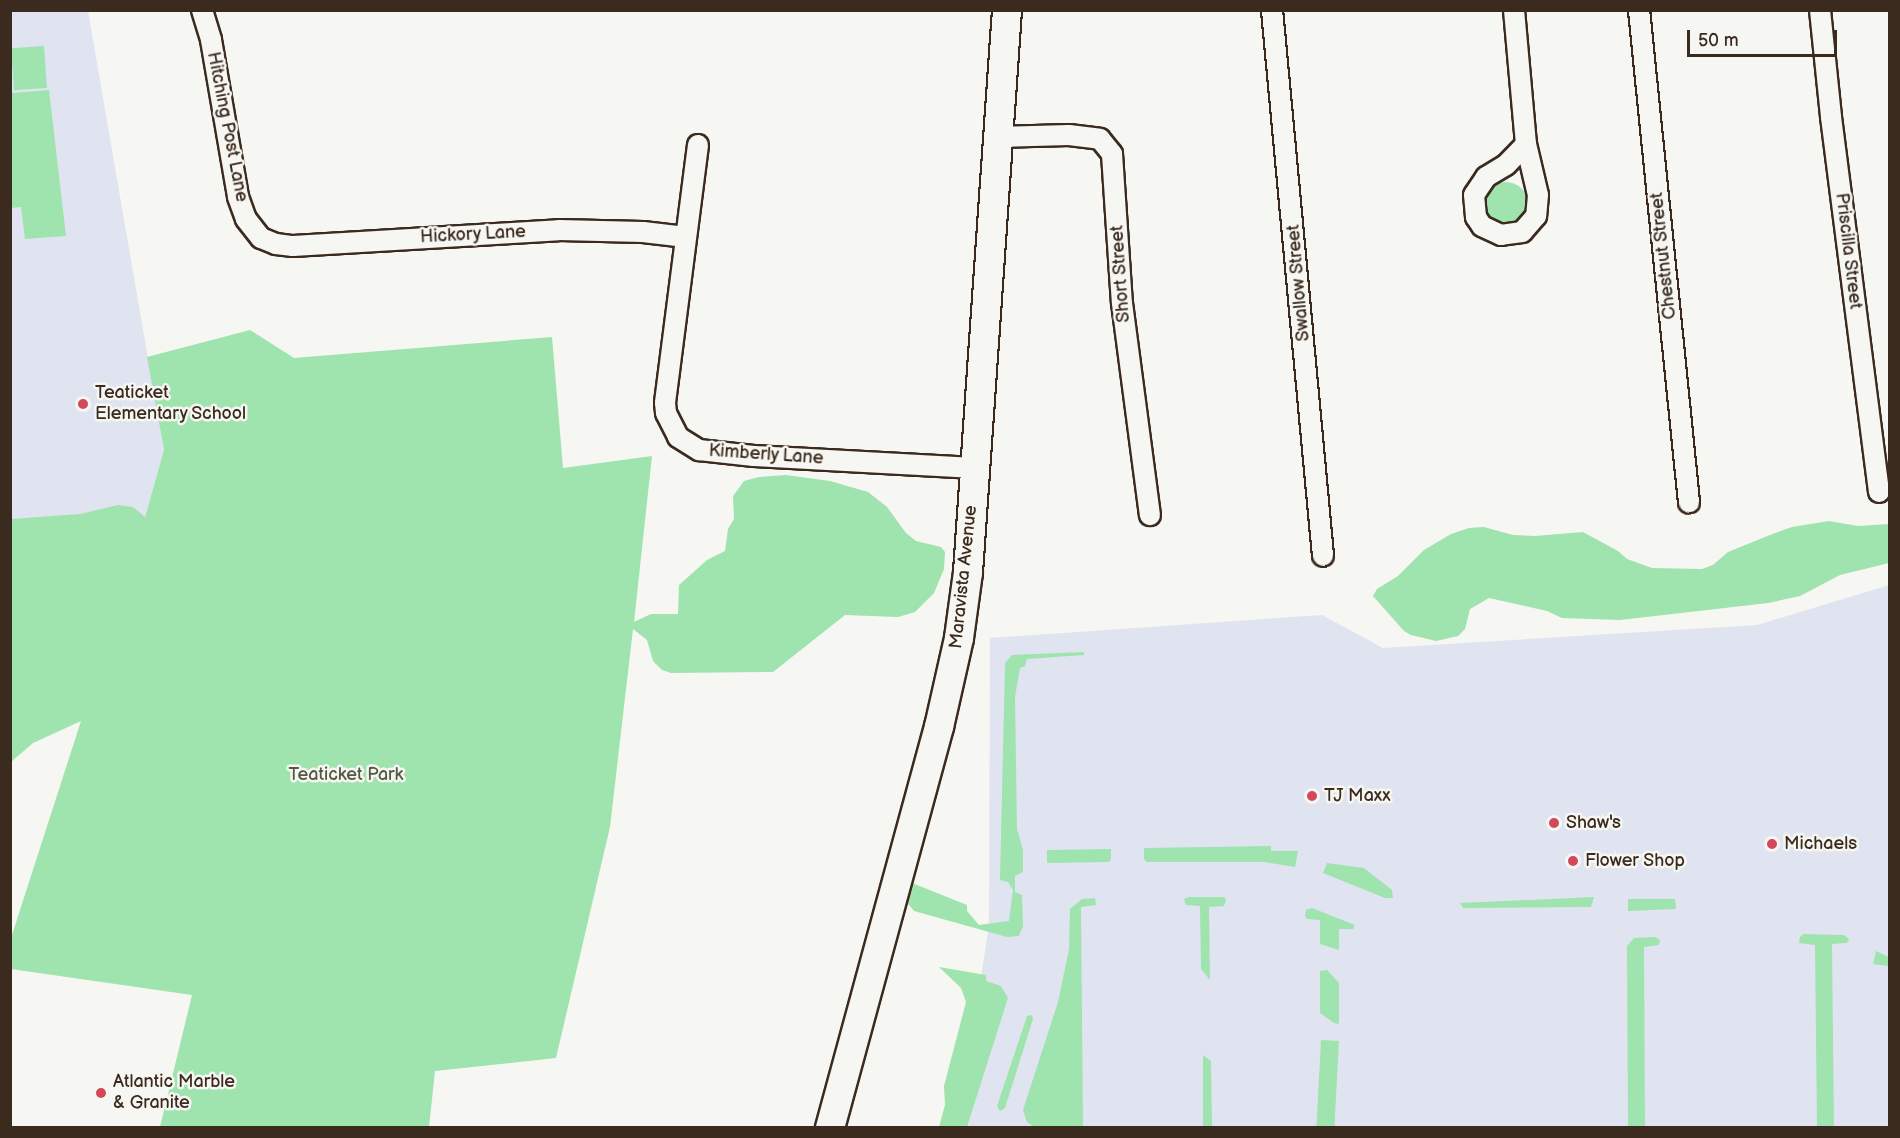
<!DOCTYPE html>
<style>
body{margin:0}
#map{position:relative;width:1900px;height:1138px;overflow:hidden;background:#f6f6f2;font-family:"Balsamiq Sans",sans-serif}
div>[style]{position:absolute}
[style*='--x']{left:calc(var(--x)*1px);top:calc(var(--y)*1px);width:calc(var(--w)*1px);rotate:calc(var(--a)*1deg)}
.built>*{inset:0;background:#e0e4f0}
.green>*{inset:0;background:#9fe3ae;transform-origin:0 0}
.round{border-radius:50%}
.roads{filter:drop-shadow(2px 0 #3b2a1e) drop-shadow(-2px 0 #3b2a1e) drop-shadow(0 2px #3b2a1e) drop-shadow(0 -2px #3b2a1e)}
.street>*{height:20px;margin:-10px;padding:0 10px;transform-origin:10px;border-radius:10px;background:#f6f6f2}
.secondary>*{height:28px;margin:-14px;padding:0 14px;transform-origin:14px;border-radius:14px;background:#f6f6f2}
.dots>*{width:16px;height:16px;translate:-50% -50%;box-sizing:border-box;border:3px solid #f6f6f2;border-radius:50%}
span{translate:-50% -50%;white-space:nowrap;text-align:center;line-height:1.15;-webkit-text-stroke:5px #f6f6f2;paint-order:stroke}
.street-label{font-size:18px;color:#3b2a1e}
.poi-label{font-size:18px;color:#3b2a1e}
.left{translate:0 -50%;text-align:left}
.park-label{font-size:18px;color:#545842}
.frame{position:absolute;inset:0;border:12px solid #3b2a1e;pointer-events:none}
.scale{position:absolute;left:1687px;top:30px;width:150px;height:27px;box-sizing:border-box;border:3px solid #3b2a1e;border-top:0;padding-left:8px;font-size:18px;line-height:21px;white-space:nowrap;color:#3b2a1e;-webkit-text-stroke:4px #f6f6f2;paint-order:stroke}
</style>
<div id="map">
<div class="built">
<i style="clip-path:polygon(11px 11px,88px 11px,164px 451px,125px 584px,11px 749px)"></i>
<i style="clip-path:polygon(1889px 585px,1889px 1127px,957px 1128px,989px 926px,990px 638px,1322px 615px,1383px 648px,1757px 625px)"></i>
</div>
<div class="green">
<i style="left:44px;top:46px;width:42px;height:33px;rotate:86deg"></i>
<i style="clip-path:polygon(49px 90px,66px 236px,25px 239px,21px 207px,11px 208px,11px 93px)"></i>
<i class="round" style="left:1484px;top:182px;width:44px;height:44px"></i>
<i style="clip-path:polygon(250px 330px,294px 358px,552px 337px,563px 468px,652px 456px,634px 622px,651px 614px,678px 614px,679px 585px,707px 560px,725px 551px,728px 529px,734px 519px,733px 496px,744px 481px,759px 477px,786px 475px,830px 481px,868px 492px,887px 507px,906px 533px,916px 541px,941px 547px,945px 552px,944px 569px,934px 593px,915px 612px,898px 617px,845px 615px,773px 672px,671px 673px,662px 670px,653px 661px,647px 640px,633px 629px,610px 827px,556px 1058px,435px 1071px,429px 1127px,160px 1127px,192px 995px,11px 969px,11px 938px,81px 721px,33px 743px,11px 762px,11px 519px,80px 514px,118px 505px,133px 507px,145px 517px,164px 450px,147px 357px)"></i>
<i style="clip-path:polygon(1829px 521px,1858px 526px,1889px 524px,1889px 563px,1840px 575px,1800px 596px,1768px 603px,1620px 620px,1562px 618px,1547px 611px,1489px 598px,1470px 609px,1465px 629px,1458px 636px,1436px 641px,1411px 635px,1404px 631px,1373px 596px,1377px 589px,1398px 576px,1424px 550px,1451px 534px,1469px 528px,1484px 527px,1513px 535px,1535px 536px,1583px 532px,1618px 551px,1627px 559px,1652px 568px,1702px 569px,1713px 565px,1728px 552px,1770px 535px,1792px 527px)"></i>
<i style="clip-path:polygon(1084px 652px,1084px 655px,1027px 659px,1025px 666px,1020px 668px,1015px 697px,1017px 829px,1023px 850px,1023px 872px,1015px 876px,1015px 892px,1022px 895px,1023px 926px,1019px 936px,1007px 937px,914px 911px,905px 900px,907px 881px,967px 905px,967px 911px,979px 925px,1009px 921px,1013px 890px,1008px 882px,1000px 880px,1005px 663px,1012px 655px)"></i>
<i style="clip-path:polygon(1271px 846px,1271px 851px,1298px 851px,1295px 867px,1264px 862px,1147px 862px,1144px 859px,1144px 848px)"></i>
<i style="clip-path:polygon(1111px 849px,1111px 860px,1108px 862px,1047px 863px,1047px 850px)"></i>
<i style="clip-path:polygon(1327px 863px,1364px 868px,1392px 890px,1393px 898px,1385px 898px,1323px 873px)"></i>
<i style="clip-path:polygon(1189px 897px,1224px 897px,1226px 899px,1224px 906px,1209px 907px,1210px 980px,1201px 969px,1200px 906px,1186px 905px,1184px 899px)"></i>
<i style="clip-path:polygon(1594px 897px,1591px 907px,1463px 908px,1460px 903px)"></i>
<i style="clip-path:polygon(1095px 898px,1096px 905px,1081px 907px,1083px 1127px,1034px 1127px,1027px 1122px,1023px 1110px,1058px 1002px,1069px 949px,1070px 909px,1082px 899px)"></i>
<i style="clip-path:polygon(1628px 899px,1675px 899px,1676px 909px,1628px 911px)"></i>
<i style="clip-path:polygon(1312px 908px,1355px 925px,1353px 929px,1339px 929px,1339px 950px,1320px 944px,1320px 920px,1307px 919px,1305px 916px,1306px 910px)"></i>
<i style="clip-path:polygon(1803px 934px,1844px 935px,1849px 939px,1847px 943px,1832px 944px,1834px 1127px,1817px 1127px,1815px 945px,1799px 943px,1800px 937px)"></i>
<i style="clip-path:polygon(1655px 937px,1660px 940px,1659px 945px,1644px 947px,1645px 1127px,1628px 1127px,1627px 946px,1634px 938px)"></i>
<i style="clip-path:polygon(1876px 951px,1889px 957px,1889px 966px,1873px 964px)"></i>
<i style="clip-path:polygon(939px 967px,986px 975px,986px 981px,1001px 986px,1008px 998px,967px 1127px,939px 1127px,945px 1105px,944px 1086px,966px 1002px,961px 988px)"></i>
<i style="clip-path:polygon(1327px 970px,1339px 983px,1339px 1024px,1334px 1023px,1320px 1013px,1320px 971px)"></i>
<i style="clip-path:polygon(1032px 1015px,1033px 1019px,1005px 1108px,1000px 1111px,997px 1106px,1027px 1016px)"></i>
<i style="left:1321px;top:1040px;width:18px;height:87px;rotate:3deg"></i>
<i style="clip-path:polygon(1203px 1055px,1211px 1061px,1212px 1127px,1203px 1127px)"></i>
</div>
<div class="roads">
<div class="street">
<i style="--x:202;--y:10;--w:31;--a:73"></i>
<i style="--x:211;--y:40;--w:159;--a:80.2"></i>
<i style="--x:238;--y:197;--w:23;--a:70"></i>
<i style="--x:246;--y:219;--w:24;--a:52"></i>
<i style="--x:261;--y:238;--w:16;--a:22"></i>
<i style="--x:276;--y:244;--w:17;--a:7"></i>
<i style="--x:293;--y:246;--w:266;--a:-3.4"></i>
<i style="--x:559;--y:230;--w:84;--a:1.4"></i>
<i style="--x:643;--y:232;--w:43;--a:6.6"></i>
<i style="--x:1272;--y:10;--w:548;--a:84.66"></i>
<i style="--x:1514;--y:10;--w:135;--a:84.9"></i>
<i style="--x:1639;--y:10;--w:495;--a:84.2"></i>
<i style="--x:1820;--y:10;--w:108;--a:84.1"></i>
<i style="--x:1831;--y:117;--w:378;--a:82.7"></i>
<i style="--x:997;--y:137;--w:72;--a:-1.6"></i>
<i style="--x:1069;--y:135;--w:31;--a:7"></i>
<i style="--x:1100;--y:139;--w:19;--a:51"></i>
<i style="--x:1112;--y:154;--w:149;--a:86.2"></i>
<i style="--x:1122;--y:303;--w:214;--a:82.5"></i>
<i style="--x:1526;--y:144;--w:52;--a:76.8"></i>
<i style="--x:1538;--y:195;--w:21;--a:95"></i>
<i style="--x:1536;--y:216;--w:21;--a:131"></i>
<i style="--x:1522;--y:232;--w:21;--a:172"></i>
<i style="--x:1501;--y:235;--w:21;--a:-155"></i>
<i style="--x:1482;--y:226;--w:11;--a:-124"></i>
<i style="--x:1476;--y:217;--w:22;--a:-95"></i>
<i style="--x:1474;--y:195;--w:22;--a:-56"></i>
<i style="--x:1486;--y:177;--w:23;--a:-31"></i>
<i style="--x:1506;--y:165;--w:29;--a:-46"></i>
<i style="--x:698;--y:145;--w:260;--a:97.3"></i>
<i style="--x:665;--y:403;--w:10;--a:84"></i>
<i style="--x:666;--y:413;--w:27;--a:63"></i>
<i style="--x:678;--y:437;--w:25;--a:32"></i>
<i style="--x:699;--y:450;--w:55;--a:6.2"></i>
<i style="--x:754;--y:456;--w:221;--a:3.1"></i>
</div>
<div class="secondary">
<i style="--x:830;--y:1128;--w:416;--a:-74.8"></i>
<i style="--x:939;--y:727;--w:91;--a:-77.3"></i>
<i style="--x:959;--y:638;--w:67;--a:-82.2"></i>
<i style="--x:968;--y:572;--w:563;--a:-86.03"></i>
</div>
</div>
<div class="dots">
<i style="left:83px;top:404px;background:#d1495b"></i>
<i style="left:1312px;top:796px;background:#d1495b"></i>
<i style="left:1554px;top:823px;background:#d1495b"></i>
<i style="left:1772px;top:844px;background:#d1495b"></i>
<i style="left:1573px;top:861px;background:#d1495b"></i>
<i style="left:101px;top:1093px;background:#d1495b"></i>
</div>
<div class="street-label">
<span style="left:227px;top:127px;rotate:79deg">Hitching Post Lane</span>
<span style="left:473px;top:235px;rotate:-3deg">Hickory Lane</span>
<span style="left:1848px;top:251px;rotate:83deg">Priscilla Street</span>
<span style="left:1664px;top:256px;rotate:-96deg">Chestnut Street</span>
<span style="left:1121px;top:274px;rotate:-94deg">Short Street</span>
<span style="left:1299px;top:283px;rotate:-95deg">Swallow Street</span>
<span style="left:766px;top:455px;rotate:4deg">Kimberly Lane</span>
<span style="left:964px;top:577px;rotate:-84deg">Maravista Avenue</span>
</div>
<div class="poi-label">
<span class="left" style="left:95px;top:404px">Teaticket<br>Elementary School</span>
<span class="left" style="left:1324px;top:796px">TJ Maxx</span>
<span class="left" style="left:1566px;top:823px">Shaw's</span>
<span class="left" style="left:1784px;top:844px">Michaels</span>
<span class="left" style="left:1585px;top:861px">Flower Shop</span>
<span class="left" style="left:113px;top:1093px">Atlantic Marble<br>&amp; Granite</span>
</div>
<div class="park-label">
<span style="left:346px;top:775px">Teaticket Park</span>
</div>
<div class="frame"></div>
<div class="scale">50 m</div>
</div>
